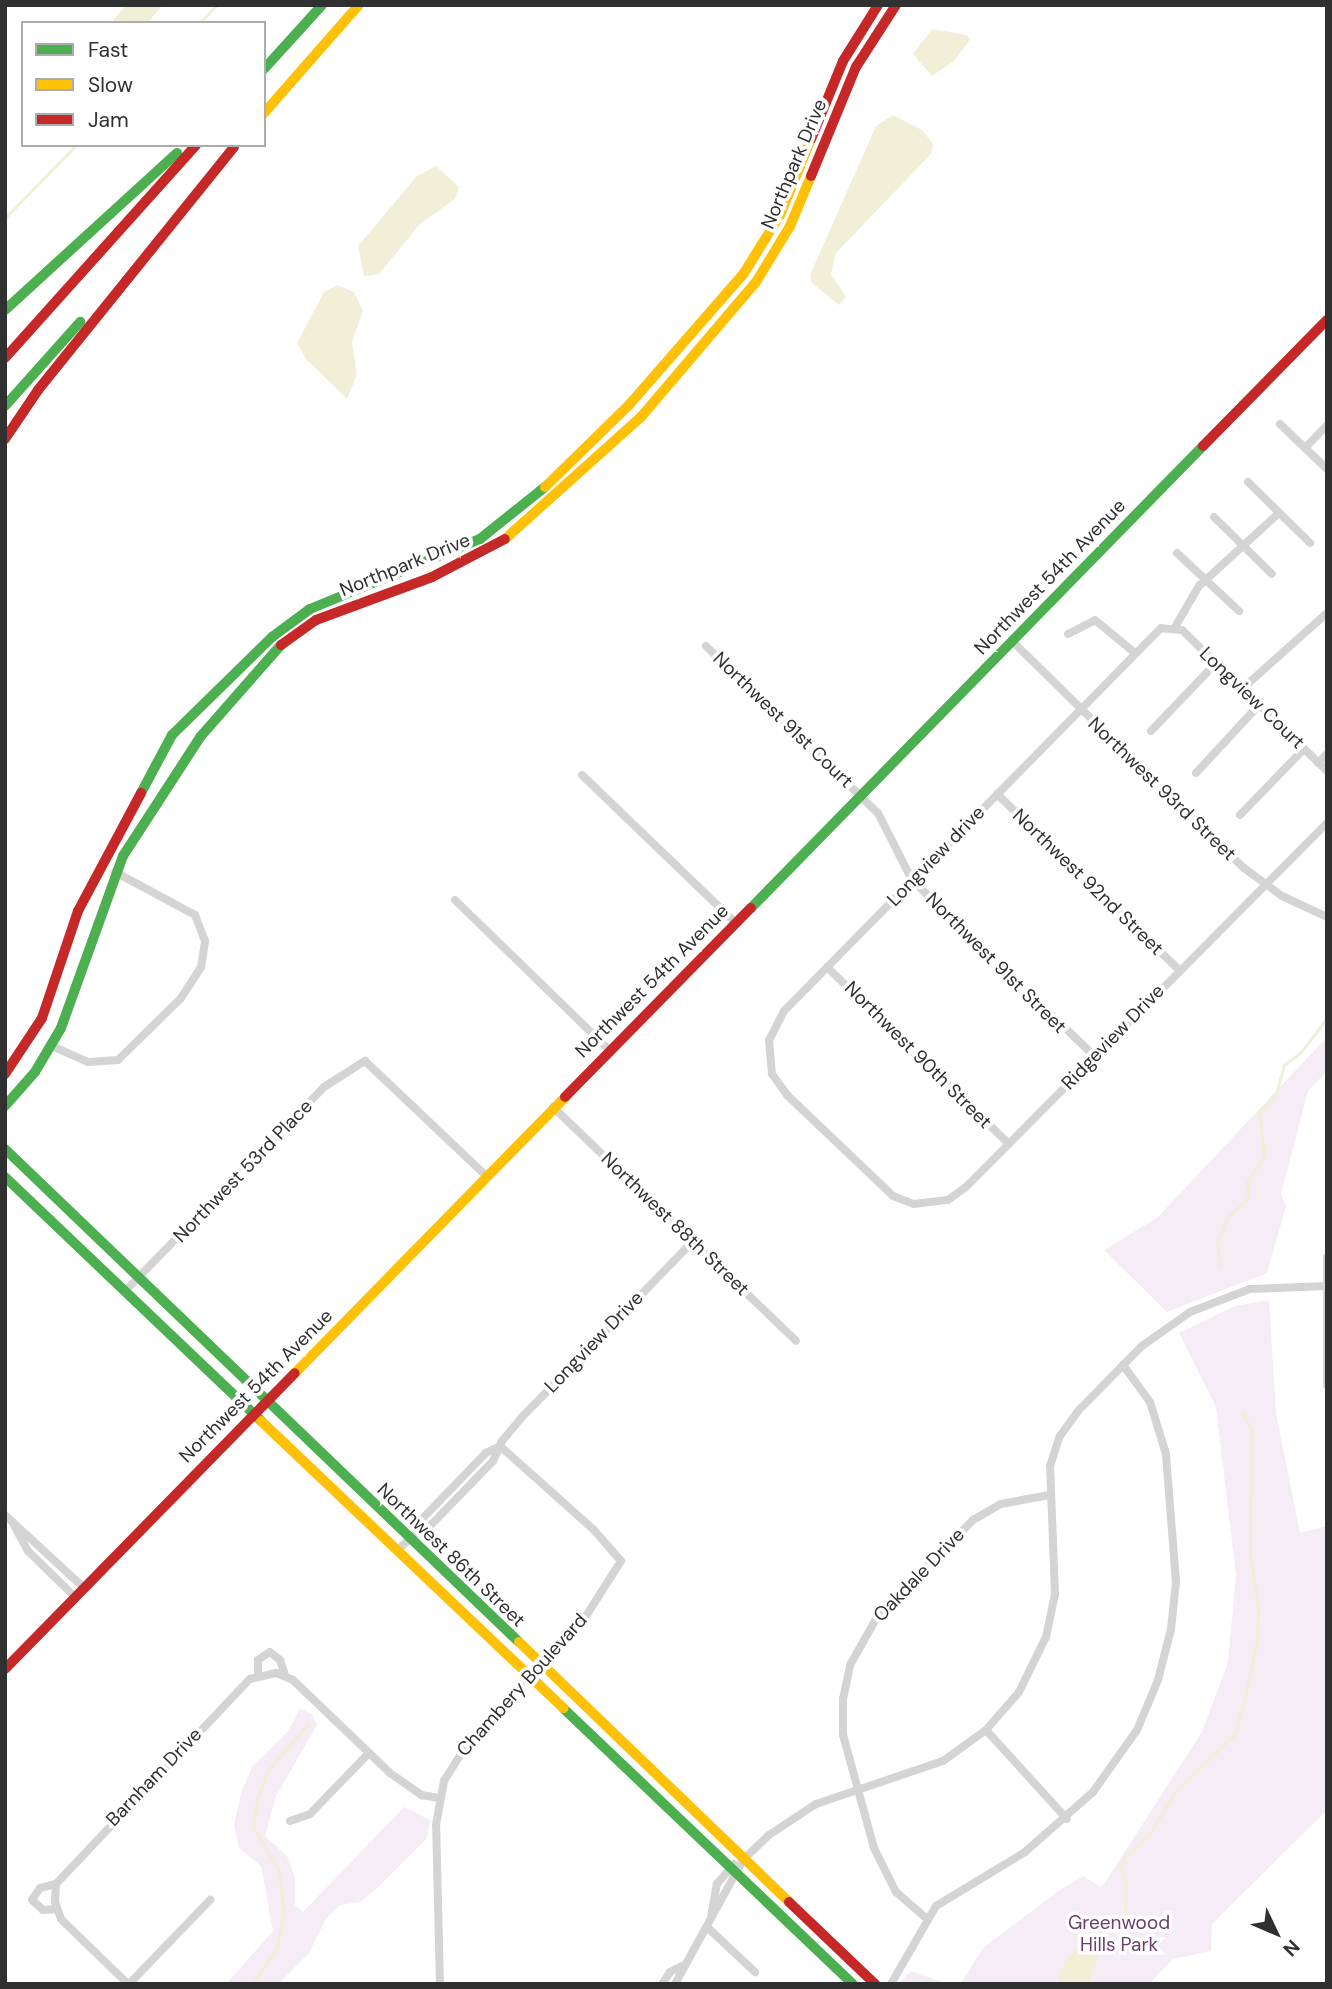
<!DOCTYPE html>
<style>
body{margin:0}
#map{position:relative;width:1332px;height:1989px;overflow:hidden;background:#fff;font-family:"DM Sans",sans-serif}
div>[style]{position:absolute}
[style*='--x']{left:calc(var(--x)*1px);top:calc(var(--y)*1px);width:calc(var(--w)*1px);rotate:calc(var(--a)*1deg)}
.green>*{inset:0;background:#f5ecf5}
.water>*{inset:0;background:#f2efd9}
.stream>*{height:2.5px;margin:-1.25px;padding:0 1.25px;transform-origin:1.25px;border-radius:1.25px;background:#f2efd9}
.street>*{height:8px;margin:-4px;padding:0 4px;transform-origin:4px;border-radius:4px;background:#d4d4d4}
.fast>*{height:10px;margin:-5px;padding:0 5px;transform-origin:5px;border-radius:5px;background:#4caf50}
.slow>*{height:10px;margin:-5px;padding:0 5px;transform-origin:5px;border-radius:5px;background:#ffc107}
.jam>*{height:10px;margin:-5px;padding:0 5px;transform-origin:5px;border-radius:5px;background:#c62828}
span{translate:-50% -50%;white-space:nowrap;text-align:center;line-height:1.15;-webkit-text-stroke:7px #fff;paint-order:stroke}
.street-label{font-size:19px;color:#303030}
.park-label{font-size:19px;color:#6c3c6c}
.frame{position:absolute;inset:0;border:7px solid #303030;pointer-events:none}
.legend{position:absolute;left:21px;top:21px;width:245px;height:126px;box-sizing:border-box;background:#fff;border:2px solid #acacac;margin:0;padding:9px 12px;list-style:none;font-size:21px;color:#303030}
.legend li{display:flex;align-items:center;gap:14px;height:35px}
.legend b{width:35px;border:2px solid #acacac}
.north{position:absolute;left:1241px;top:1898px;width:70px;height:70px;-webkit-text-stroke:5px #fff;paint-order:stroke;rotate:134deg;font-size:19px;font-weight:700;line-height:28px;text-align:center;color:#303030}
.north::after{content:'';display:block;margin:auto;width:24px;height:32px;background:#303030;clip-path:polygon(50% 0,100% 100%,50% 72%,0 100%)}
</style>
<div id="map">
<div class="green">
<i style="clip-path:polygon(1327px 1037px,1327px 1071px,1308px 1091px,1281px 1194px,1286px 1206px,1267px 1273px,1167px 1312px,1104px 1250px,1157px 1218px)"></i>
<i style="clip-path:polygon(1269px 1300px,1276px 1413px,1300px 1533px,1327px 1526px,1327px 1810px,1212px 1924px,1211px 1951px,1173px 1959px,1149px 1984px,960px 1984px,984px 1947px,1057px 1892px,1083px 1876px,1101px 1887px,1104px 1884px,1202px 1732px,1228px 1662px,1236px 1575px,1216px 1407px,1179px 1333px,1235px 1306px)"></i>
<i style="clip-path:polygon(300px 1709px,312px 1714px,317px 1725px,276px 1796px,265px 1836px,287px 1856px,295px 1877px,295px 1905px,303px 1912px,404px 1807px,430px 1820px,427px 1838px,374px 1891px,360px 1902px,340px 1905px,326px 1919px,309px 1953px,278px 1984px,226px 1984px,273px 1931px,261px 1866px,239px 1848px,234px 1825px,242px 1790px,252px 1767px,288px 1731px)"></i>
<i style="clip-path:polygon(911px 1971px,948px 1984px,898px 1984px)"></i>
</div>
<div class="water">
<i style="clip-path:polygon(126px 5px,163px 5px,147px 23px,111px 23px)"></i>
<i style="clip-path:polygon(932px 29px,967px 35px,970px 40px,954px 61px,932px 76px,913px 54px)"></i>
<i style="clip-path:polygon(893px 115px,922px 130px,933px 144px,932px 153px,836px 253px,831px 274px,846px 297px,839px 305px,811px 282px,810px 275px,876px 126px)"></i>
<i style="clip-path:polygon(436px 166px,459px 187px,455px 199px,420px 224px,379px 274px,364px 276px,358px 246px,417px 176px)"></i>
<i style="clip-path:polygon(337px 285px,354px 292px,363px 311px,352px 342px,357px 374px,347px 399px,305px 358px,297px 343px,324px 292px)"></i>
<i style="clip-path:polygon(1090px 1931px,1105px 1939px,1088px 1984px,1060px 1984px,1057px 1978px,1065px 1962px)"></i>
</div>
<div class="stream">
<i style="--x:200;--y:23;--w:25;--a:-47"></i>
<i style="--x:5;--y:218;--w:102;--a:-45.8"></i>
<i style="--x:1220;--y:1267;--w:23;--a:-97"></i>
<i style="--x:1217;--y:1244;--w:28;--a:-69"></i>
<i style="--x:1227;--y:1218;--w:30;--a:-44"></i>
<i style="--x:1249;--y:1197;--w:15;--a:-98"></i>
<i style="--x:1247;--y:1182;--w:31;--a:-57"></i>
<i style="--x:1264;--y:1156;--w:45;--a:-96.3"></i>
<i style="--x:1259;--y:1111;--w:21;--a:-41"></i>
<i style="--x:1275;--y:1097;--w:33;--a:-74"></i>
<i style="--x:1284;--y:1065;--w:21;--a:-37"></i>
<i style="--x:1301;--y:1052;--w:43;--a:-52.6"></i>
<i style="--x:1104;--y:1939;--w:30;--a:-45"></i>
<i style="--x:1125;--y:1918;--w:33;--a:-88"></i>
<i style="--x:1126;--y:1885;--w:21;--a:-104"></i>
<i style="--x:1121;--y:1865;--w:9;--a:-63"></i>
<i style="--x:1125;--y:1857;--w:33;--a:-43"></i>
<i style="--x:1149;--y:1835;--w:50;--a:-58.8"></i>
<i style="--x:1175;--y:1792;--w:83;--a:-44"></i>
<i style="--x:1235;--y:1734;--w:41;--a:-74.6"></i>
<i style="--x:1246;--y:1694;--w:55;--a:-78.5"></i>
<i style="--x:1257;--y:1640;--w:33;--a:-88"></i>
<i style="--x:1258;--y:1607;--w:52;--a:-98.9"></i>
<i style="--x:1250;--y:1556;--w:125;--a:-89.1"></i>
<i style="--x:1252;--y:1431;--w:21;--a:-118"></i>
<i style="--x:252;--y:1984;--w:44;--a:-55.2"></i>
<i style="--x:277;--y:1948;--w:39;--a:-80"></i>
<i style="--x:284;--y:1910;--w:41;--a:-98.3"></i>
<i style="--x:278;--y:1869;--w:49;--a:-120.8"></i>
<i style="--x:253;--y:1827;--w:28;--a:-82"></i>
<i style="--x:257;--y:1799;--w:31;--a:-69"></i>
<i style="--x:268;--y:1770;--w:60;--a:-49.1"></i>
</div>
<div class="street">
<i style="--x:1280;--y:424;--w:65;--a:43.8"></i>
<i style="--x:1305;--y:448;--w:32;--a:-46"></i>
<i style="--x:1248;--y:482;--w:87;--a:44.5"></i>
<i style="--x:1214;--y:517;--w:81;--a:44.5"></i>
<i style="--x:1177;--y:553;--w:85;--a:43.1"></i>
<i style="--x:1175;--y:627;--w:48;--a:-59.7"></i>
<i style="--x:1199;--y:586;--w:108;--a:-42.4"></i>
<i style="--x:1068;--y:634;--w:30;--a:-27"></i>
<i style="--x:1095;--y:620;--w:52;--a:39.5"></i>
<i style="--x:1012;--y:641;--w:325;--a:44.4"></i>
<i style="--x:1244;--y:868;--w:47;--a:36.4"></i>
<i style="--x:1282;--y:896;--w:50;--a:25"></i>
<i style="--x:706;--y:646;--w:240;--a:44.2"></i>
<i style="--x:878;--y:813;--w:75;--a:63.1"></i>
<i style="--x:912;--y:880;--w:253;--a:44"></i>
<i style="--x:1242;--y:689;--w:114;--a:-41.8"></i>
<i style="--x:1151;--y:731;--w:94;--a:-46.3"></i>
<i style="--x:1318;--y:763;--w:13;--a:-45"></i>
<i style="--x:1327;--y:771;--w:202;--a:-135.8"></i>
<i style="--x:1182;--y:630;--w:21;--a:-175"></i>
<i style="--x:1161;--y:628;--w:537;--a:134.55"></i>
<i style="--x:784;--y:1011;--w:33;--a:117"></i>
<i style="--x:769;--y:1040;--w:34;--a:85"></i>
<i style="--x:772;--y:1074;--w:26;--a:54"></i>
<i style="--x:787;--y:1095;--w:146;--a:43.6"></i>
<i style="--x:893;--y:1196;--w:22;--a:21"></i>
<i style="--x:914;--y:1204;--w:34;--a:-7"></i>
<i style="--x:948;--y:1200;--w:22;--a:-36"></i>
<i style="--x:966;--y:1187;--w:513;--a:-45.24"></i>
<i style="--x:1196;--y:773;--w:93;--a:-47.2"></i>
<i style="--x:582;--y:775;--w:212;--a:43.9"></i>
<i style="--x:997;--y:794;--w:253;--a:44"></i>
<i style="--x:1240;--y:815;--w:92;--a:-45.9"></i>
<i style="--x:455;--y:900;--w:215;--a:44.2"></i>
<i style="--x:827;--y:967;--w:254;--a:44.2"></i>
<i style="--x:52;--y:1046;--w:39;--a:24"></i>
<i style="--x:88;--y:1062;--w:30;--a:-4"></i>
<i style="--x:118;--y:1060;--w:88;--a:-44.5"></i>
<i style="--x:181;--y:998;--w:37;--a:-57"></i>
<i style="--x:201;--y:967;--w:26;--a:-81"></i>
<i style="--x:205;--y:941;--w:28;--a:-111"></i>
<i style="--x:195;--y:915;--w:91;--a:-151.7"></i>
<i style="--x:553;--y:1107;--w:337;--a:43.9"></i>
<i style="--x:1327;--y:1257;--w:128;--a:90"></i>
<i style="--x:127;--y:1289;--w:282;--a:-45.7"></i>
<i style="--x:324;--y:1087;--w:49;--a:-32.4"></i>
<i style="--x:365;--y:1061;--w:167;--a:43.5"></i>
<i style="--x:5;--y:1515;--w:108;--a:42.7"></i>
<i style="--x:14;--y:1525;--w:30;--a:62"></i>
<i style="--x:28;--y:1551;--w:66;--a:44.4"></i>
<i style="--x:421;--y:1528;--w:7;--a:-98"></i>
<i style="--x:420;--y:1521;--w:95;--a:-45.9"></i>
<i style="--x:486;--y:1453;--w:16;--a:-27"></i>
<i style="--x:398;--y:1550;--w:32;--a:-44"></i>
<i style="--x:421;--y:1528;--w:7;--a:0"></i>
<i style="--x:428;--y:1528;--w:93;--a:-45.9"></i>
<i style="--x:493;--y:1461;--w:22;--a:-66"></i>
<i style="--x:502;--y:1441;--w:35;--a:-50"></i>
<i style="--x:525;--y:1414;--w:241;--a:-45.8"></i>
<i style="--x:258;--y:1675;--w:15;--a:-90"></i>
<i style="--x:258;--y:1660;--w:14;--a:-34"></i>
<i style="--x:270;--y:1652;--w:13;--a:39"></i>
<i style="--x:280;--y:1660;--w:16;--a:72"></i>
<i style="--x:986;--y:1730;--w:120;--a:47.7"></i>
<i style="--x:290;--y:1821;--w:21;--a:-19"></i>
<i style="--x:310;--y:1814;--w:85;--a:-46"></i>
<i style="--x:56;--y:1884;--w:16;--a:166"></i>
<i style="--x:40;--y:1888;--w:14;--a:124"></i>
<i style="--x:32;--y:1900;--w:15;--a:42"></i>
<i style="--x:43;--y:1910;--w:14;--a:-4"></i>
<i style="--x:711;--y:1917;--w:34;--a:-80"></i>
<i style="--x:717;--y:1884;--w:26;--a:-50"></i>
<i style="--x:926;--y:1918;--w:40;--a:-139"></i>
<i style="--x:896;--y:1892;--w:49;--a:-116.6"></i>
<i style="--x:874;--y:1848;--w:117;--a:-105.3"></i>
<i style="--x:843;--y:1735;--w:36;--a:-90"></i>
<i style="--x:843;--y:1699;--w:35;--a:-78"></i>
<i style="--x:850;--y:1665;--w:53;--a:-60.5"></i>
<i style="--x:876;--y:1619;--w:139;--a:-45.6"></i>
<i style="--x:973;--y:1520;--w:32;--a:-30"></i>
<i style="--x:1001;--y:1504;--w:49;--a:-10.6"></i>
<i style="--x:707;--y:1927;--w:66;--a:43.2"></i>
<i style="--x:128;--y:1984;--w:93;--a:-135.9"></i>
<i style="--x:61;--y:1919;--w:18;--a:-109"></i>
<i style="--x:55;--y:1902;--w:18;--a:-87"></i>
<i style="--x:56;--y:1884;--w:282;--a:-46.6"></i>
<i style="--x:250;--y:1679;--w:27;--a:-13"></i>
<i style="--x:276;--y:1673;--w:18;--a:22"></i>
<i style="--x:293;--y:1680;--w:134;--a:43.8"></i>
<i style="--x:390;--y:1773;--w:39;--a:35"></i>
<i style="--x:422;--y:1795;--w:17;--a:10"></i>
<i style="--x:129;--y:1984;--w:117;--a:-46"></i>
<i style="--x:440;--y:1984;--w:159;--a:-91.4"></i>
<i style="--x:436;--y:1825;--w:45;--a:-79.7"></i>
<i style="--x:444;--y:1781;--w:47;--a:-58"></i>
<i style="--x:469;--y:1741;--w:171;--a:-46.9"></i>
<i style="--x:586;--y:1616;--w:65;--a:-57.5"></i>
<i style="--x:621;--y:1561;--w:41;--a:-131.1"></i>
<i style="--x:594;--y:1530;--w:126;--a:-138.2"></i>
<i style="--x:662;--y:1984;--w:14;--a:-56"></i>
<i style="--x:670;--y:1972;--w:13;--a:-27"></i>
<i style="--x:675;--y:1984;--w:141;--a:-61.3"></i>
<i style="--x:743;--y:1860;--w:36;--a:-44"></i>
<i style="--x:769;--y:1835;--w:56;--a:-33.4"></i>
<i style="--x:816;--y:1804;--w:134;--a:-18.7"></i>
<i style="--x:943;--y:1761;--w:53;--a:-35.8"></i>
<i style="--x:986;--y:1730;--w:50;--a:-49"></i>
<i style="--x:1019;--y:1692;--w:61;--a:-63.9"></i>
<i style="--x:1046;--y:1637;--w:44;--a:-78.2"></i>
<i style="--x:1055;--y:1594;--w:128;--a:-92.2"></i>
<i style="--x:1050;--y:1466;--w:32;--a:-72"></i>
<i style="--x:1060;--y:1436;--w:32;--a:-54"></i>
<i style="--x:1079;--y:1410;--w:90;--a:-45.5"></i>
<i style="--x:1142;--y:1346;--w:59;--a:-35.3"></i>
<i style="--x:1190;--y:1312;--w:64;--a:-21"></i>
<i style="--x:1250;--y:1289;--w:77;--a:-2.2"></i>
<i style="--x:891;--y:1984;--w:90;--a:-60"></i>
<i style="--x:936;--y:1906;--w:104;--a:-31.2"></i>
<i style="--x:1025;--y:1852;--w:91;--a:-41.4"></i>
<i style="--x:1093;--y:1792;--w:76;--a:-54.6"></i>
<i style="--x:1137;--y:1730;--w:54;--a:-67.2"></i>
<i style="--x:1158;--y:1680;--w:53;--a:-75.7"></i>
<i style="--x:1171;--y:1629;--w:47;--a:-83.9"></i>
<i style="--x:1176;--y:1582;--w:128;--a:-94.5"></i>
<i style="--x:1166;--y:1454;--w:54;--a:-107.1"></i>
<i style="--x:1150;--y:1402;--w:46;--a:-126.1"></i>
</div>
<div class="fast">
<i style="--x:264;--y:69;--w:86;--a:-47.8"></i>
<i style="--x:5;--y:310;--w:233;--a:-42.4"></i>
<i style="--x:5;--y:406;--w:113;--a:-48.2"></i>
<i style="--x:141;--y:793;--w:66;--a:-61.9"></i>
<i style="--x:172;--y:735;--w:140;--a:-44.4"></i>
<i style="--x:272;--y:637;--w:47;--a:-36.4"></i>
<i style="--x:310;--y:609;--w:184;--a:-22.4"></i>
<i style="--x:480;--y:539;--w:83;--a:-38.7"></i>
<i style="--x:751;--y:908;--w:646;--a:-45.63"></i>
<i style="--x:5;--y:1106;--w:45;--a:-48.6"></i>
<i style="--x:35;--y:1072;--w:51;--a:-59.4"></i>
<i style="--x:61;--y:1028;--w:183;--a:-70.2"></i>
<i style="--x:123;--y:856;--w:143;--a:-57"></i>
<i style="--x:201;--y:736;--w:121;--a:-48.7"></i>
<i style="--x:5;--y:1149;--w:712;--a:43.81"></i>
<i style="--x:5;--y:1177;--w:354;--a:43.6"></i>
<i style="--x:563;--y:1708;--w:400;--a:43.6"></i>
</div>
<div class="slow">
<i style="--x:264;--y:113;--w:144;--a:-48.7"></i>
<i style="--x:545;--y:487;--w:117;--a:-44.3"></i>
<i style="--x:629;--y:405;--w:175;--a:-48.9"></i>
<i style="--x:744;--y:273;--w:68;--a:-58.2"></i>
<i style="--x:780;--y:215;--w:82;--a:-67.8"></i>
<i style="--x:505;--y:539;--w:183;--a:-41.9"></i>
<i style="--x:641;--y:417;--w:177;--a:-49.6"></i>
<i style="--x:756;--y:282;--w:66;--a:-58.7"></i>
<i style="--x:790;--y:226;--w:54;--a:-67.2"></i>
<i style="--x:295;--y:1373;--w:386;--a:-45.6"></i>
<i style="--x:261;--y:1421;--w:417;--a:43.5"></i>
<i style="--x:519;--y:1642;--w:375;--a:43.9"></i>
</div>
<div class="jam">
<i style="--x:811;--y:139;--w:84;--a:-67.7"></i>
<i style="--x:843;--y:61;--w:66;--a:-58"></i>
<i style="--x:811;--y:176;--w:118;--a:-67.6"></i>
<i style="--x:856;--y:67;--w:74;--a:-57.2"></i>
<i style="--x:5;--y:358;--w:286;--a:-48.1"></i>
<i style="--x:5;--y:439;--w:59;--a:-56"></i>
<i style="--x:38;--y:390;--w:312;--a:-51.1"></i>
<i style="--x:1203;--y:446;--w:177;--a:-45.5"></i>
<i style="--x:281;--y:645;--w:43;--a:-35.5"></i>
<i style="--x:316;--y:620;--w:124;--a:-20.3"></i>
<i style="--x:432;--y:577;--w:82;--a:-27.5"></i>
<i style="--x:5;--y:1074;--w:67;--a:-56.5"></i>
<i style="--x:42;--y:1018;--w:113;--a:-71.4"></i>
<i style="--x:78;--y:911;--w:134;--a:-61.9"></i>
<i style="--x:565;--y:1097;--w:265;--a:-45.5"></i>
<i style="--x:5;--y:1669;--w:414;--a:-45.6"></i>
<i style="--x:789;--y:1902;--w:119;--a:43.6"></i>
</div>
<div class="street-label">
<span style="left:794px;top:164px;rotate:-67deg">Northpark Drive</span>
<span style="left:405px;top:565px;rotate:-22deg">Northpark Drive</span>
<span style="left:1050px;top:577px;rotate:-46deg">Northwest 54th Avenue</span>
<span style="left:1252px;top:698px;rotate:44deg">Longview Court</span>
<span style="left:783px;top:720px;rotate:44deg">Northwest 91st Court</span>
<span style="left:1162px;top:789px;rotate:44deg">Northwest 93rd Street</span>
<span style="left:936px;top:856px;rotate:-46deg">Longview drive</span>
<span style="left:1088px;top:882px;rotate:44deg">Northwest 92nd Street</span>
<span style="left:996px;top:963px;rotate:45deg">Northwest 91st Street</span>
<span style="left:652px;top:981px;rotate:-45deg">Northwest 54th Avenue</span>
<span style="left:1113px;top:1037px;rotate:-46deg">Ridgeview Drive</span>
<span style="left:918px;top:1055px;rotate:45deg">Northwest 90th Street</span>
<span style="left:243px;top:1171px;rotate:-46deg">Northwest 53rd Place</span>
<span style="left:675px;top:1224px;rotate:44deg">Northwest 88th Street</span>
<span style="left:594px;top:1342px;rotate:-46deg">Longview Drive</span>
<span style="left:256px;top:1386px;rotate:-45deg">Northwest 54th Avenue</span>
<span style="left:451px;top:1555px;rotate:44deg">Northwest 86th Street</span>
<span style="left:919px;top:1575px;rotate:-46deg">Oakdale Drive</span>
<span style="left:522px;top:1685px;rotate:-48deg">Chambery Boulevard</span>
<span style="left:154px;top:1777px;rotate:-46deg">Barnham Drive</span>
</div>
<div class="park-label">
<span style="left:1119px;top:1934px">Greenwood<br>Hills Park</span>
</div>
<div class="frame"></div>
<ul class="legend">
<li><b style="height:9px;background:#4caf50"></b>Fast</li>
<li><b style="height:9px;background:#ffc107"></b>Slow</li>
<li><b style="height:9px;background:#c62828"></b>Jam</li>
</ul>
<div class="north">N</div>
</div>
